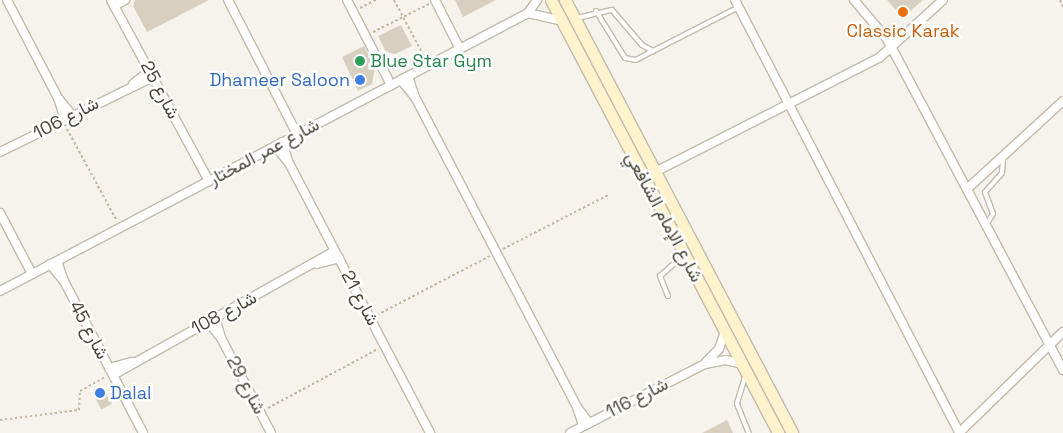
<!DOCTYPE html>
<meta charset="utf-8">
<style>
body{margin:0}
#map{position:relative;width:1063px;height:433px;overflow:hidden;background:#f6f3ec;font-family:"Space Grotesk",Vazirmatn,sans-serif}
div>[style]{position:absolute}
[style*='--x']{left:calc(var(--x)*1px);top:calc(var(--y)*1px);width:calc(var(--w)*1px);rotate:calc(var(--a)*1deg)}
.building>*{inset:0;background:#d8cfc1;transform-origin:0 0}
.path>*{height:2px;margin-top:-1px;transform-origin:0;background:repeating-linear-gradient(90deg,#c4b79f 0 2.5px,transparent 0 5px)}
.roads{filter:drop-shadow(1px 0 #c2bbae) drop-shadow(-1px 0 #c2bbae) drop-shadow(0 1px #c2bbae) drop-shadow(0 -1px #c2bbae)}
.lane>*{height:4px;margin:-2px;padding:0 2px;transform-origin:2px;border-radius:2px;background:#fff}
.street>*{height:8px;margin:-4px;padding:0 4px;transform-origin:4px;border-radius:4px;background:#fff}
.secondary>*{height:11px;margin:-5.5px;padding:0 5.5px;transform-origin:5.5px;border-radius:5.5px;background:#fff3cd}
.dots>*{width:14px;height:14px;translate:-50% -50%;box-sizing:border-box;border:2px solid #fff;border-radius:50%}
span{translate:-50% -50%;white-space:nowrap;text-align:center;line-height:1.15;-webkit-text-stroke:5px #fff;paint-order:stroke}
.food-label{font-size:18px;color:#c56008}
.leisure-label{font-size:18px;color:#27864d}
.left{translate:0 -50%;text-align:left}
.shop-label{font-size:18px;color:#366cbe}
.right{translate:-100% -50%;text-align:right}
.street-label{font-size:18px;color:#4b4439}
</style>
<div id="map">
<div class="building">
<i style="clip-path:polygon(135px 0,209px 0,147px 32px,133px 6px)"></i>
<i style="clip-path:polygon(455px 0,496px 0,463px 17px)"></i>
<i style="clip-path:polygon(887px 0,923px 0,906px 15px,900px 15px)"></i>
<i style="clip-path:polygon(401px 25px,412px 46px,395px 54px,386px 52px,378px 36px)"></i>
<i style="clip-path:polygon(364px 46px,375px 67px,372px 84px,358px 91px,342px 57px)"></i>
<i style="left:103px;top:387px;width:19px;height:12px;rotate:62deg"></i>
<i style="clip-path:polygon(727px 420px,733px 433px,702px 433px)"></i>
</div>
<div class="path">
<i style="--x:394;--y:0;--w:66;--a:61.9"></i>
<i style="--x:1060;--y:0;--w:8;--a:67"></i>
<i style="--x:360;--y:8;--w:18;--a:-27"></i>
<i style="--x:373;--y:32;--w:63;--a:-26.6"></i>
<i style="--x:67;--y:129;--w:105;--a:61.5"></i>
<i style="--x:503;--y:249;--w:118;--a:-27.2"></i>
<i style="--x:377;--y:315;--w:127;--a:-27.6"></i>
<i style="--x:268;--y:408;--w:125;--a:-28.2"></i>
<i style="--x:0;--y:420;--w:80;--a:-7.2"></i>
<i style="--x:79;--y:410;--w:19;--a:-87"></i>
<i style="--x:80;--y:391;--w:29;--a:-29"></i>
</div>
<div class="roads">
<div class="lane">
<i style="--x:596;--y:11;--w:55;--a:58.3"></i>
<i style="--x:625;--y:58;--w:11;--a:10"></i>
<i style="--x:636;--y:60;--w:19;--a:-28"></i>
<i style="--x:577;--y:18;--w:36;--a:-13"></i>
<i style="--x:612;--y:10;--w:46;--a:49.4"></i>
<i style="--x:642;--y:45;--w:13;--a:29"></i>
<i style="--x:653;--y:51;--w:97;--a:-27.1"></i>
<i style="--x:986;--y:225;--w:13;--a:-58"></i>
<i style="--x:993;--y:214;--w:23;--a:-110"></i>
<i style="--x:985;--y:192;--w:25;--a:-48"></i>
<i style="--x:1002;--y:173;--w:14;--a:-86"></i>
<i style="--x:668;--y:296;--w:22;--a:-112"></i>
<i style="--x:660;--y:276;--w:30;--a:-41"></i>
<i style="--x:745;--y:377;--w:28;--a:107"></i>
<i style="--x:737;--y:404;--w:31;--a:68"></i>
</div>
<div class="street">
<i style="--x:7;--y:0;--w:110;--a:62.5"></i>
<i style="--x:58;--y:98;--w:22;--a:72"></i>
<i style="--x:111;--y:0;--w:206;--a:61.6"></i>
<i style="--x:228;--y:0;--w:151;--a:62.8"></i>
<i style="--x:347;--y:0;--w:96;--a:62.6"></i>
<i style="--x:435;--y:0;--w:55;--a:63"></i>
<i style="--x:735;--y:0;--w:488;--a:62.6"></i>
<i style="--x:854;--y:0;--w:51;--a:49.8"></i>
<i style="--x:887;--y:39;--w:375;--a:62"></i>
<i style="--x:114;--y:6;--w:13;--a:-29"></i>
<i style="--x:528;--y:13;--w:35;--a:13"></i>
<i style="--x:408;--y:76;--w:22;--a:72"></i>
<i style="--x:415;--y:97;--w:350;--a:62.4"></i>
<i style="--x:577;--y:407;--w:20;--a:72"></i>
<i style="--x:401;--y:80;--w:22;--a:51"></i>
<i style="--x:133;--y:84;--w:22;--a:-39"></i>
<i style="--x:58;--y:98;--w:22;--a:51"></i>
<i style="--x:282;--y:142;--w:22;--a:72"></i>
<i style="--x:289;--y:163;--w:305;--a:62.4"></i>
<i style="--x:275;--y:146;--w:22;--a:51"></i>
<i style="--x:0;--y:152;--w:170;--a:-26.1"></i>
<i style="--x:655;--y:172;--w:251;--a:-27"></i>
<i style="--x:879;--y:58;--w:86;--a:-42.2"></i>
<i style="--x:967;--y:189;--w:130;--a:-42.5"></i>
<i style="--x:0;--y:213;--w:69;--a:62.3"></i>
<i style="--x:57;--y:261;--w:21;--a:71"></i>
<i style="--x:64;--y:281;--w:171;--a:62.5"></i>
<i style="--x:50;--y:264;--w:22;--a:51"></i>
<i style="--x:317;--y:264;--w:23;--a:-15"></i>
<i style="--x:0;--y:291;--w:597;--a:-27.77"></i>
<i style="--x:528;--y:13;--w:16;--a:-55"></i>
<i style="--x:215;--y:318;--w:21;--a:73"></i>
<i style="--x:221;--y:338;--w:107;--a:62.2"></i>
<i style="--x:208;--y:322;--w:21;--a:51"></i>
<i style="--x:706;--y:362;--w:18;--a:-45"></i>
<i style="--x:719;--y:349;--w:18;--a:-71"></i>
<i style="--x:109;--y:368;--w:24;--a:-15"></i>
<i style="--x:113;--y:375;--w:254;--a:-29.2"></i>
<i style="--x:577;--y:407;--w:20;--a:53"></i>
<i style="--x:570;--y:433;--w:152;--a:-27.1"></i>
<i style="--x:705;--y:364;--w:21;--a:-11"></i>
<i style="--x:726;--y:360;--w:16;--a:14"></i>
<i style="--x:959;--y:433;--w:145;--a:-44.2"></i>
</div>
<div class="secondary">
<i style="--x:551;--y:0;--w:489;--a:62.3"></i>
<i style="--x:565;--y:0;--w:489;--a:62.3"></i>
</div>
</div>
<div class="dots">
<i style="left:903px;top:12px;background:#e8710a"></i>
<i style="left:360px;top:61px;background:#2e9e5b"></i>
<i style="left:360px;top:80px;background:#3f7fe0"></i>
<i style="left:100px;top:393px;background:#3f7fe0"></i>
</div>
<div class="food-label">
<span style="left:903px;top:31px">Classic Karak</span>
</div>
<div class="leisure-label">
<span class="left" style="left:370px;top:61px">Blue Star Gym</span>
</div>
<div class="shop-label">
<span class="right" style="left:350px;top:80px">Dhameer Saloon</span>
<span class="left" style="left:110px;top:393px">Dalal</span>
</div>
<div class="street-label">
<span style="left:160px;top:90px;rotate:62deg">شارع 25</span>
<span style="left:66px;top:118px;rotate:-27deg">شارع 106</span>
<span style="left:264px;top:152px;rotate:-28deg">شارع عمر المختار</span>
<span style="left:664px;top:217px;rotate:62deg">شارع الإمام الشافعي</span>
<span style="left:360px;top:298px;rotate:62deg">شارع 21</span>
<span style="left:224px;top:313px;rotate:-28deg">شارع 108</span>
<span style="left:89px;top:330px;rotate:62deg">شارع 45</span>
<span style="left:246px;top:385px;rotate:62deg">شارع 29</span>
<span style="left:637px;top:398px;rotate:-27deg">شارع 116</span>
</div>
</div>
